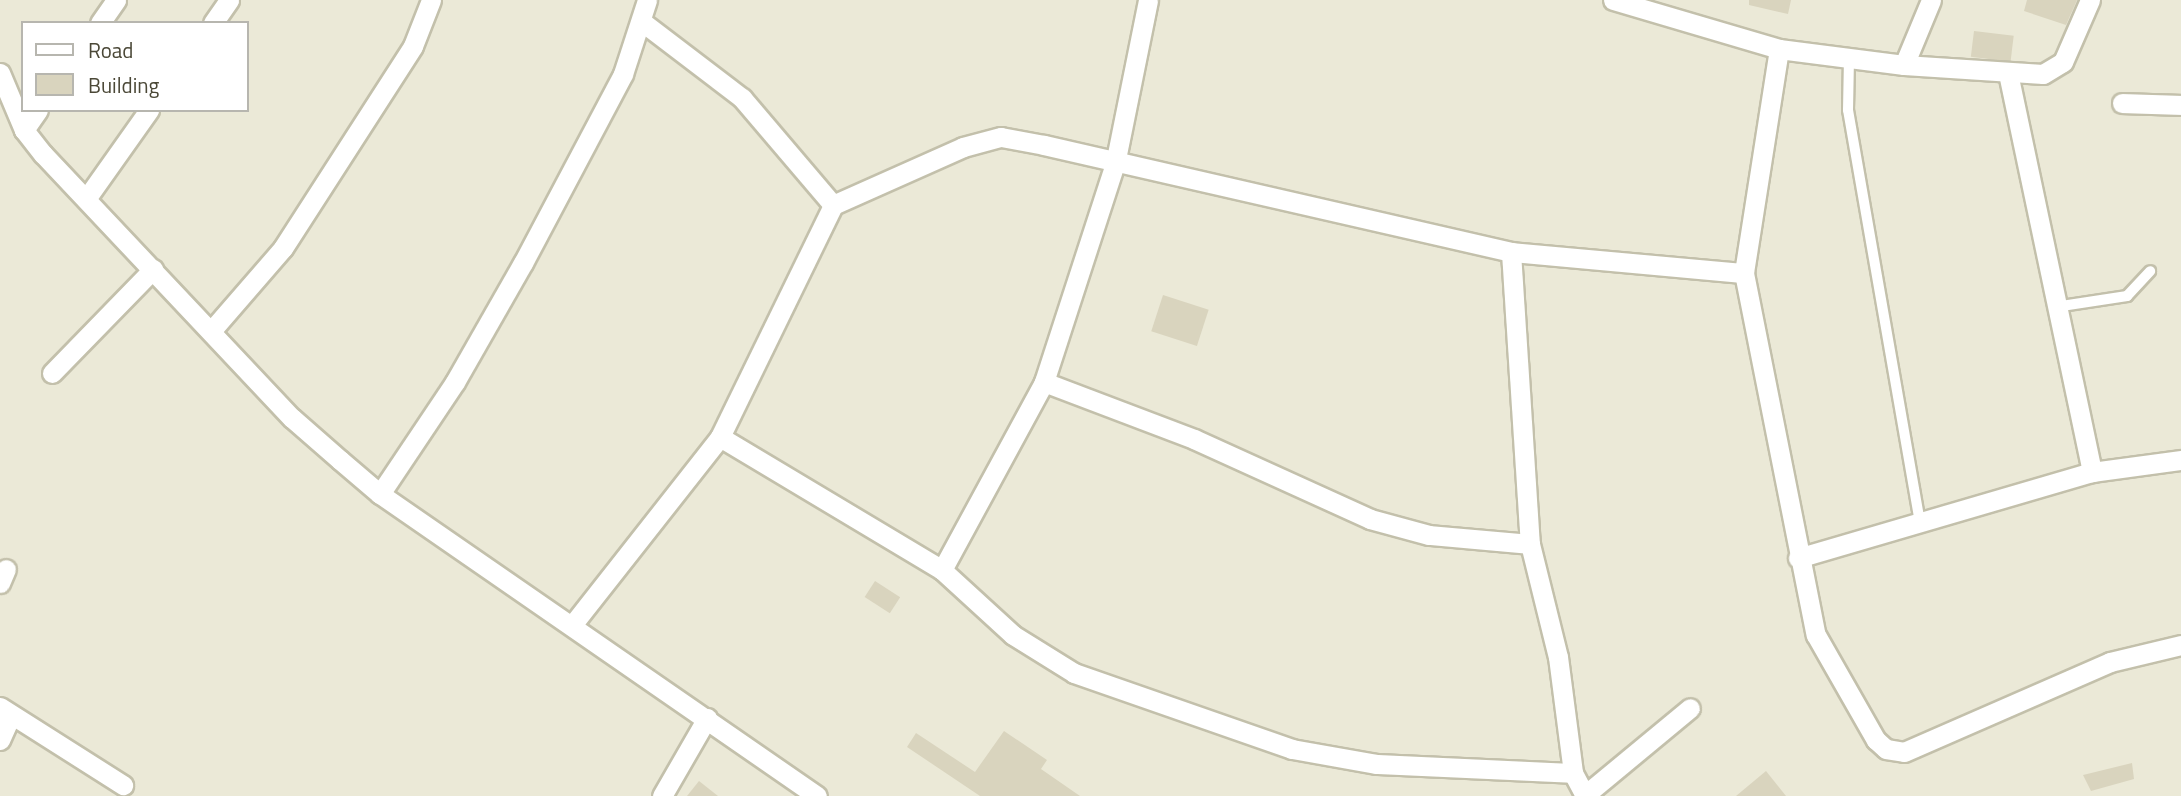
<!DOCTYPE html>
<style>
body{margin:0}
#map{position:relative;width:2181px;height:796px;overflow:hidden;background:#f6f5ea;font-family:"Titillium Web",sans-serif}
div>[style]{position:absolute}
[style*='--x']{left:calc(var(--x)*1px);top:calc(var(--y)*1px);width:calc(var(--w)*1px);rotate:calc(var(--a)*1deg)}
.residential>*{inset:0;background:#ebe9d7}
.building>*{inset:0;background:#d9d4be;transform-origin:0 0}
.roads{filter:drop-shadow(2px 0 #c3c0ab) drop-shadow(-2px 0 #c3c0ab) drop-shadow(0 2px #c3c0ab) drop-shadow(0 -2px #c3c0ab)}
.service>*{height:10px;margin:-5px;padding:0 5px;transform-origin:5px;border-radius:5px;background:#fff}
.minor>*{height:19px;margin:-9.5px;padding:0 9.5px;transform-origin:9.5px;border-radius:9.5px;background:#fff}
span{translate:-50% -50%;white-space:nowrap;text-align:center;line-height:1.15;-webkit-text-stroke:7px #fff;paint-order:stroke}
.legend{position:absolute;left:21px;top:21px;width:228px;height:91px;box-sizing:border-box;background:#fff;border:2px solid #b7b6af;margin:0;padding:9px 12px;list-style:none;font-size:21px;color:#4b4837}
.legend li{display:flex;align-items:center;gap:14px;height:35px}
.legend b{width:35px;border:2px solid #b7b6af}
</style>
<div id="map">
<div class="residential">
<i style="clip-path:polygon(evenodd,0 0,2181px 0,2181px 796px,0 796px,0 0,23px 23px,247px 23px,247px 110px,23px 110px,23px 23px)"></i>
</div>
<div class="building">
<i style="clip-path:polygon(1749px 0,1791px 0,1788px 14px,1749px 5px)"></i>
<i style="clip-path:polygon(2027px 0,2077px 0,2066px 25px,2024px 11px)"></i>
<i style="left:1974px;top:31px;width:40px;height:26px;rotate:7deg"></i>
<i style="left:1163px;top:295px;width:48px;height:38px;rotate:18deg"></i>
<i style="left:875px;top:581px;width:30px;height:19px;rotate:33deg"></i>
<i style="clip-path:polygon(1004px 731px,1047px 760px,1041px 769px,1080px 796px,980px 796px,907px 747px,916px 733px,975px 772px)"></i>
<i style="clip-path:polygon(2132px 763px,2134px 779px,2091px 791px,2083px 775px)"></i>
<i style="clip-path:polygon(1766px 771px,1786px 796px,1736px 796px)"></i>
<i style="clip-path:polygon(699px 781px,718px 796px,687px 796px)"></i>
</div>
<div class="roads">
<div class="service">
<i style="--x:1849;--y:58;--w:52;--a:91.1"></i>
<i style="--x:1848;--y:110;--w:417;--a:80.1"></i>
<i style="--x:2055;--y:307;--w:73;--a:-8.7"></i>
<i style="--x:2127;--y:296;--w:34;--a:-47"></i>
</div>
<div class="minor">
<i style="--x:1613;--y:0;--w:173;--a:16.4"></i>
<i style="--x:1779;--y:49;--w:126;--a:7.3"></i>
<i style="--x:1904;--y:65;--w:139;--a:3.7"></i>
<i style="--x:2043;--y:74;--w:23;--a:-31"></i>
<i style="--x:2063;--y:62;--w:68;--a:-66.5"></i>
<i style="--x:641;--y:21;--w:127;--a:37.3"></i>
<i style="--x:742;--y:98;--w:140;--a:49.6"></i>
<i style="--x:100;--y:23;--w:28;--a:-55"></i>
<i style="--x:213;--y:23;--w:28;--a:-55"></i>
<i style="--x:1779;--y:49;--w:227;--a:98.9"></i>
<i style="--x:1744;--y:273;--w:369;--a:78.8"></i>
<i style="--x:1816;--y:635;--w:121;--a:60.3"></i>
<i style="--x:1876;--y:740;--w:13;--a:42"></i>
<i style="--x:1886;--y:749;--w:18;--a:9"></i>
<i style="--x:1904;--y:752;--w:225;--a:-23.6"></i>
<i style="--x:2110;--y:662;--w:73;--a:-13.5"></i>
<i style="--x:1904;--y:65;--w:70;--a:-67.4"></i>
<i style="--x:0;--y:73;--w:62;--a:67.2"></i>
<i style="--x:24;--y:130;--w:31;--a:52"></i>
<i style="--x:43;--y:154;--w:363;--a:46.7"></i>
<i style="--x:292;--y:418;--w:64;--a:41.2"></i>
<i style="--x:340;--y:460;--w:52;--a:40.4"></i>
<i style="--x:380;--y:494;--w:531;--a:34.65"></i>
<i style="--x:2008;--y:73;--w:408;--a:78.1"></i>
<i style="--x:2122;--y:103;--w:59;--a:1.9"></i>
<i style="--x:24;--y:130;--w:24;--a:-55"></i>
<i style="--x:86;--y:199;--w:109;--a:-54.7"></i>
<i style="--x:1511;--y:252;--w:293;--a:86.3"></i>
<i style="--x:1530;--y:544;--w:116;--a:76.1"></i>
<i style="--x:1558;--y:657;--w:117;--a:82.6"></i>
<i style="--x:1573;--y:773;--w:26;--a:62"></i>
<i style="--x:212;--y:330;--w:108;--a:-49.1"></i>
<i style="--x:283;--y:248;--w:240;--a:-57.2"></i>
<i style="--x:413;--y:46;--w:49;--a:-68.6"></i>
<i style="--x:52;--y:373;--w:145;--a:-45.8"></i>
<i style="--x:1044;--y:382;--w:160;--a:20.8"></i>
<i style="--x:1194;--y:439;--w:193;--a:24.4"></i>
<i style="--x:1370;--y:519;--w:61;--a:15.2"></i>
<i style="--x:1429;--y:535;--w:101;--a:5.1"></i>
<i style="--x:720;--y:437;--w:259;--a:30.9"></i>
<i style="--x:942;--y:570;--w:96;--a:42.5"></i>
<i style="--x:1013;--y:635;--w:72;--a:31.9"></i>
<i style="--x:1074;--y:673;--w:231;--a:19.2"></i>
<i style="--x:1292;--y:749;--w:85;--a:10.1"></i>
<i style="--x:1376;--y:764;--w:197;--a:2.6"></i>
<i style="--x:380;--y:494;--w:135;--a:-56.2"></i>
<i style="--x:455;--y:382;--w:137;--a:-60.3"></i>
<i style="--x:523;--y:263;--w:214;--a:-62.1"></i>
<i style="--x:623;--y:74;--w:78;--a:-72"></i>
<i style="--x:1798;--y:558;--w:306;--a:-16.3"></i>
<i style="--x:2092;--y:472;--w:90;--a:-7.7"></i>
<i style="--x:942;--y:570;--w:214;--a:-61.5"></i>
<i style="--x:1044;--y:382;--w:229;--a:-72"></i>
<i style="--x:1115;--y:164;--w:167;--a:-78.6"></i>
<i style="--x:0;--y:583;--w:15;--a:-67"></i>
<i style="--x:573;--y:624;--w:238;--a:-51.8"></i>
<i style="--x:720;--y:437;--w:258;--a:-64"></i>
<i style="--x:833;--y:205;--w:142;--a:-24"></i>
<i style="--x:963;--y:147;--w:39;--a:-15"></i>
<i style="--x:1001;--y:137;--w:44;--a:10.5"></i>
<i style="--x:1044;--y:145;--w:479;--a:12.9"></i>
<i style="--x:1511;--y:252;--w:234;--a:5.2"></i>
<i style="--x:0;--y:707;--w:146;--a:32.4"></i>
<i style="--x:0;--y:740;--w:27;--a:-66"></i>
<i style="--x:1585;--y:795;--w:136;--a:-39.6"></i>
<i style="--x:662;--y:796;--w:90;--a:-60"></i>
</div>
</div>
<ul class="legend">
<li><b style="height:9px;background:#fff"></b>Road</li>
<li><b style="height:19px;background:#d9d4be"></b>Building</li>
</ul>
</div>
